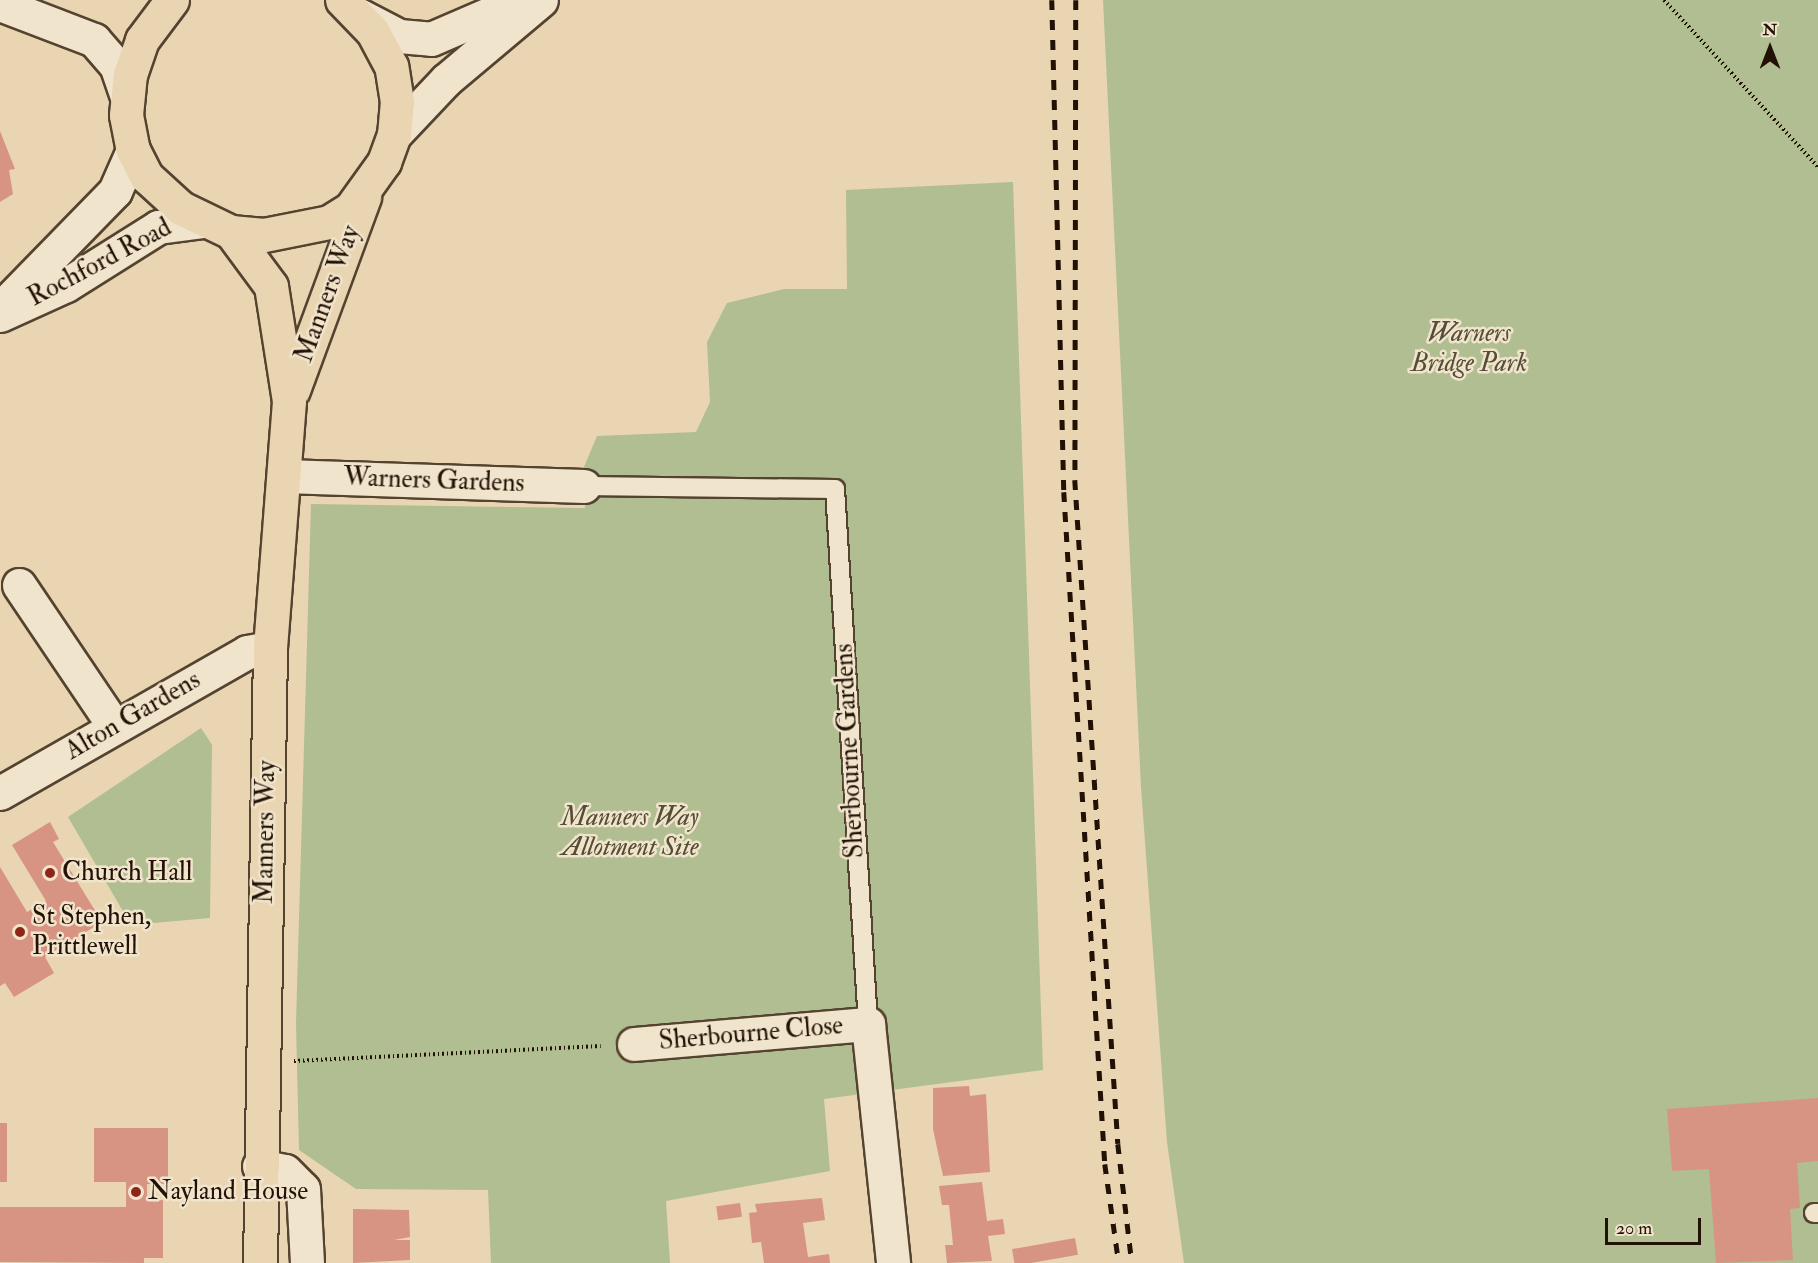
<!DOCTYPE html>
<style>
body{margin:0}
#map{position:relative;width:1818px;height:1263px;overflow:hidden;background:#e9d5b1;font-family:"IM FELL Double Pica",serif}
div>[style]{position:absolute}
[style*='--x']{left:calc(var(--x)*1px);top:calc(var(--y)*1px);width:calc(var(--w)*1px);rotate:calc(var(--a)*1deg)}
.green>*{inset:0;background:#b0be91}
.building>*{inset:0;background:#d79483;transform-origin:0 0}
.path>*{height:4px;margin-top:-2px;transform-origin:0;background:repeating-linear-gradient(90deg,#221205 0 1.5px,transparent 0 4.5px)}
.roads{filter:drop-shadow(2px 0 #544330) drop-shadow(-2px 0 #544330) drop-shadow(0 2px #544330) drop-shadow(0 -2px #544330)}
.service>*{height:18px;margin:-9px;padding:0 9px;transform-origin:9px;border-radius:9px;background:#f1e4cc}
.minor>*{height:33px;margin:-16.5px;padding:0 16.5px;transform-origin:16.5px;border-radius:16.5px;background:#f1e4cc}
.tertiary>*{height:33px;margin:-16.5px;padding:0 16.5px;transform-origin:16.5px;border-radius:16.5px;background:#f1e4cc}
.primary>*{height:33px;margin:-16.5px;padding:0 16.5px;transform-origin:16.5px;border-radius:16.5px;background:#e9d5b1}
.rail>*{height:4.5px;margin-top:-2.25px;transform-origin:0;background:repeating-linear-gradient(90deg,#221205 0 10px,transparent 0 20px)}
.dots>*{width:16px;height:16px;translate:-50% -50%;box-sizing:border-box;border:3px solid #f1e4cc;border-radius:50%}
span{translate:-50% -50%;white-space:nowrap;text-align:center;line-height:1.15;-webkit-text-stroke:5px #f1e4cc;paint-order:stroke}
.street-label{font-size:26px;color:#221205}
.park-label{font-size:26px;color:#544e36;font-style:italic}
.poi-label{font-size:26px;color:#221205}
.left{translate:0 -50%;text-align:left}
.north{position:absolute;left:1740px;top:18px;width:60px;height:60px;-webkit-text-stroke:4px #f1e4cc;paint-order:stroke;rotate:0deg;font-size:16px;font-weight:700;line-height:24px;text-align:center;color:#221205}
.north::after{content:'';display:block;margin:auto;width:21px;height:27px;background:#221205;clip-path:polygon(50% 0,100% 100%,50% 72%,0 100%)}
.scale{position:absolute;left:1605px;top:1218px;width:96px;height:27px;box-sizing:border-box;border:3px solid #221205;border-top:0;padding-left:8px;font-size:18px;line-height:21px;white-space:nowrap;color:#221205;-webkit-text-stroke:4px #f1e4cc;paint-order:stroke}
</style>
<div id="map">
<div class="green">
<i style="clip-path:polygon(1103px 0,1818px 0,1818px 1263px,1184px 1263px,1167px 1142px,1141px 787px)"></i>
<i style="clip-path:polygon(1013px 182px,1043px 1070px,824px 1099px,830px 1171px,666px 1201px,670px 1263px,491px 1263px,488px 1190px,356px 1189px,299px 1150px,296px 1023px,311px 504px,585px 508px,584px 467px,597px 436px,696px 432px,710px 402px,707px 342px,727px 303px,784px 289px,847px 289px,846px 190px)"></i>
<i style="clip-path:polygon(201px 728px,212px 745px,210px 918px,131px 925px,68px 817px)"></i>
</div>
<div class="building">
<i style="clip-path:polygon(0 131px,15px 169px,9px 170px,13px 194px,0 202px)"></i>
<i style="clip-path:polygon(50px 822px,59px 839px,53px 842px,102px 922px,45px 957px,54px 973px,14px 997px,5px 983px,0 986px,0 867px,27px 912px,46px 901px,12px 845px)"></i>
<i style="clip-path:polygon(969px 1086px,970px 1096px,986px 1094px,990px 1172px,943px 1176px,933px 1129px,933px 1088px)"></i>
<i style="clip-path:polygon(1818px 1098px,1818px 1161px,1797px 1163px,1800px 1208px,1790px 1209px,1793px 1260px,1716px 1263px,1709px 1169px,1672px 1171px,1667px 1109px)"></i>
<i style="left:0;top:1123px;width:7px;height:59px"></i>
<i style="clip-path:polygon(94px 1128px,168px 1128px,168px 1184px,147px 1184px,147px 1201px,163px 1200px,163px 1258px,144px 1258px,144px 1263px,0 1262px,0 1207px,126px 1207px,126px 1182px,94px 1182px)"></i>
<i style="clip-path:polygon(982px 1182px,987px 1221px,1003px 1219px,1005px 1234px,988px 1236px,992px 1261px,947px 1263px,945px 1245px,953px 1245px,949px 1205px,942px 1205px,939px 1186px)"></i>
<i style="clip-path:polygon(822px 1198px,825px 1220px,803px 1223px,808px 1257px,829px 1254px,830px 1263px,764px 1263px,761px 1242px,752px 1243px,749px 1213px,757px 1212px,755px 1204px)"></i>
<i style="left:740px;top:1203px;width:14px;height:24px;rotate:82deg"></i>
<i style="clip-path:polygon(353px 1209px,409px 1210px,410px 1237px,394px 1240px,410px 1240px,410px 1260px,353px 1263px)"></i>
<i style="left:1075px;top:1238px;width:17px;height:64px;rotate:80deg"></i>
</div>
<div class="path">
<i style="--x:1664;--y:0;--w:227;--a:47.3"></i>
<i style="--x:294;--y:1061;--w:307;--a:-2.8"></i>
</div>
<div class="roads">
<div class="service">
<i style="--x:584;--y:486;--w:251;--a:0.7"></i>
<i style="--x:835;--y:489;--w:536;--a:86.47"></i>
<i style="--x:1814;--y:1213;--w:4;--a:0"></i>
</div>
<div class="minor">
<i style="--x:284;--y:476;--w:300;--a:1.9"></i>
<i style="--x:19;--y:585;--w:170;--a:56"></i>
<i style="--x:0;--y:793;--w:284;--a:-29.7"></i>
<i style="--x:247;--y:652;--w:23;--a:-10"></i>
<i style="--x:634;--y:1044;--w:235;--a:-4.9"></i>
<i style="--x:868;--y:1024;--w:240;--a:84"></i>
<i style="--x:259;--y:1166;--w:26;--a:11"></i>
<i style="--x:285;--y:1171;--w:25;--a:45"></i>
<i style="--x:303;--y:1189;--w:74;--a:86.9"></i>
</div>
<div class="tertiary">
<i style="--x:0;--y:4;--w:101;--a:21"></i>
<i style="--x:94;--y:40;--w:33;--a:49"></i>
<i style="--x:116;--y:65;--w:34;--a:71"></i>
<i style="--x:359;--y:15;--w:45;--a:27.7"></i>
<i style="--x:399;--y:36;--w:32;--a:5"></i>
<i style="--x:431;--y:39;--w:98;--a:-23.4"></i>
<i style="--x:394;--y:135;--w:76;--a:-46.6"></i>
<i style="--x:446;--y:80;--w:124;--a:-40.1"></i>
<i style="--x:1;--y:308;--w:163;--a:-45.7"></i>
<i style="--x:115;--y:191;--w:45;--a:-66.3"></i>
<i style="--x:0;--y:315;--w:72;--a:-24.4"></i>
<i style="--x:66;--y:285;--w:109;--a:-32.2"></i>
<i style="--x:158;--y:227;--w:44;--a:-7.8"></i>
</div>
<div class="primary">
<i style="--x:172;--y:0;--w:50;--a:126.9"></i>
<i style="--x:142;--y:40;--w:36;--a:109"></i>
<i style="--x:130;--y:74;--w:41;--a:95.6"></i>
<i style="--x:126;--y:115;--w:36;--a:79"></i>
<i style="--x:133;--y:150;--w:30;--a:63"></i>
<i style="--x:147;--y:177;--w:46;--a:42.4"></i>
<i style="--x:181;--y:208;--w:55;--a:25.6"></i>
<i style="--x:231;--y:232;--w:33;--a:5"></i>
<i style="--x:264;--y:235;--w:66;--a:-11.3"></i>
<i style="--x:329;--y:222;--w:26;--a:-32"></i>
<i style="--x:351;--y:208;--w:57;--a:-54.3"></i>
<i style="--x:384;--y:162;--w:29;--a:-70"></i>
<i style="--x:394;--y:135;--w:33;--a:-85"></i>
<i style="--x:397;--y:102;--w:36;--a:-99"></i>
<i style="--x:391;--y:66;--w:40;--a:-118"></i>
<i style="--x:372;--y:31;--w:43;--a:-134.1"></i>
<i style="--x:231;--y:232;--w:67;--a:53.5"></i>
<i style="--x:271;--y:286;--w:116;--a:81.1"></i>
<i style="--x:289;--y:401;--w:248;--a:94.4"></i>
<i style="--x:270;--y:648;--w:615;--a:90.93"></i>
<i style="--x:293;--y:390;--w:206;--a:-69.8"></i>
</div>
</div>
<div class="rail">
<i style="--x:1052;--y:0;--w:492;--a:88.6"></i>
<i style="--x:1064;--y:492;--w:673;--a:86.51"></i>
<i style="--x:1105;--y:1164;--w:100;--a:82"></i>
<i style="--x:1076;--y:0;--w:480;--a:90.1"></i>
<i style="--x:1075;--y:480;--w:665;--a:86.29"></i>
<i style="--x:1118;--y:1144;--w:120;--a:83.3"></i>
</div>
<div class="dots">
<i style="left:50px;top:873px;background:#8f2418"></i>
<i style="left:20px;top:932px;background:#8f2418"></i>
<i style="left:136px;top:1192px;background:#8f2418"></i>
</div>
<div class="street-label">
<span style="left:100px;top:263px;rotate:-28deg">Rochford Road</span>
<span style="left:328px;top:294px;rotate:-70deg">Manners Way</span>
<span style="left:434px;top:481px;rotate:2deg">Warners Gardens</span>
<span style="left:133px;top:716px;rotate:-30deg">Alton Gardens</span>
<span style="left:850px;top:751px;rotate:-93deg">Sherbourne Gardens</span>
<span style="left:266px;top:832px;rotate:-89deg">Manners Way</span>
<span style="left:751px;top:1034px;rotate:-5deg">Sherbourne Close</span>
</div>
<div class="park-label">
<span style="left:1469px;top:349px">Warners<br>Bridge Park</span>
<span style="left:630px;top:833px">Manners Way<br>Allotment Site</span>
</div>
<div class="poi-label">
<span class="left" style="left:62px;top:873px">Church Hall</span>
<span class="left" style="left:32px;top:932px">St Stephen,<br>Prittlewell</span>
<span class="left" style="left:148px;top:1192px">Nayland House</span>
</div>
<div class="north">N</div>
<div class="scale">20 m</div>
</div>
